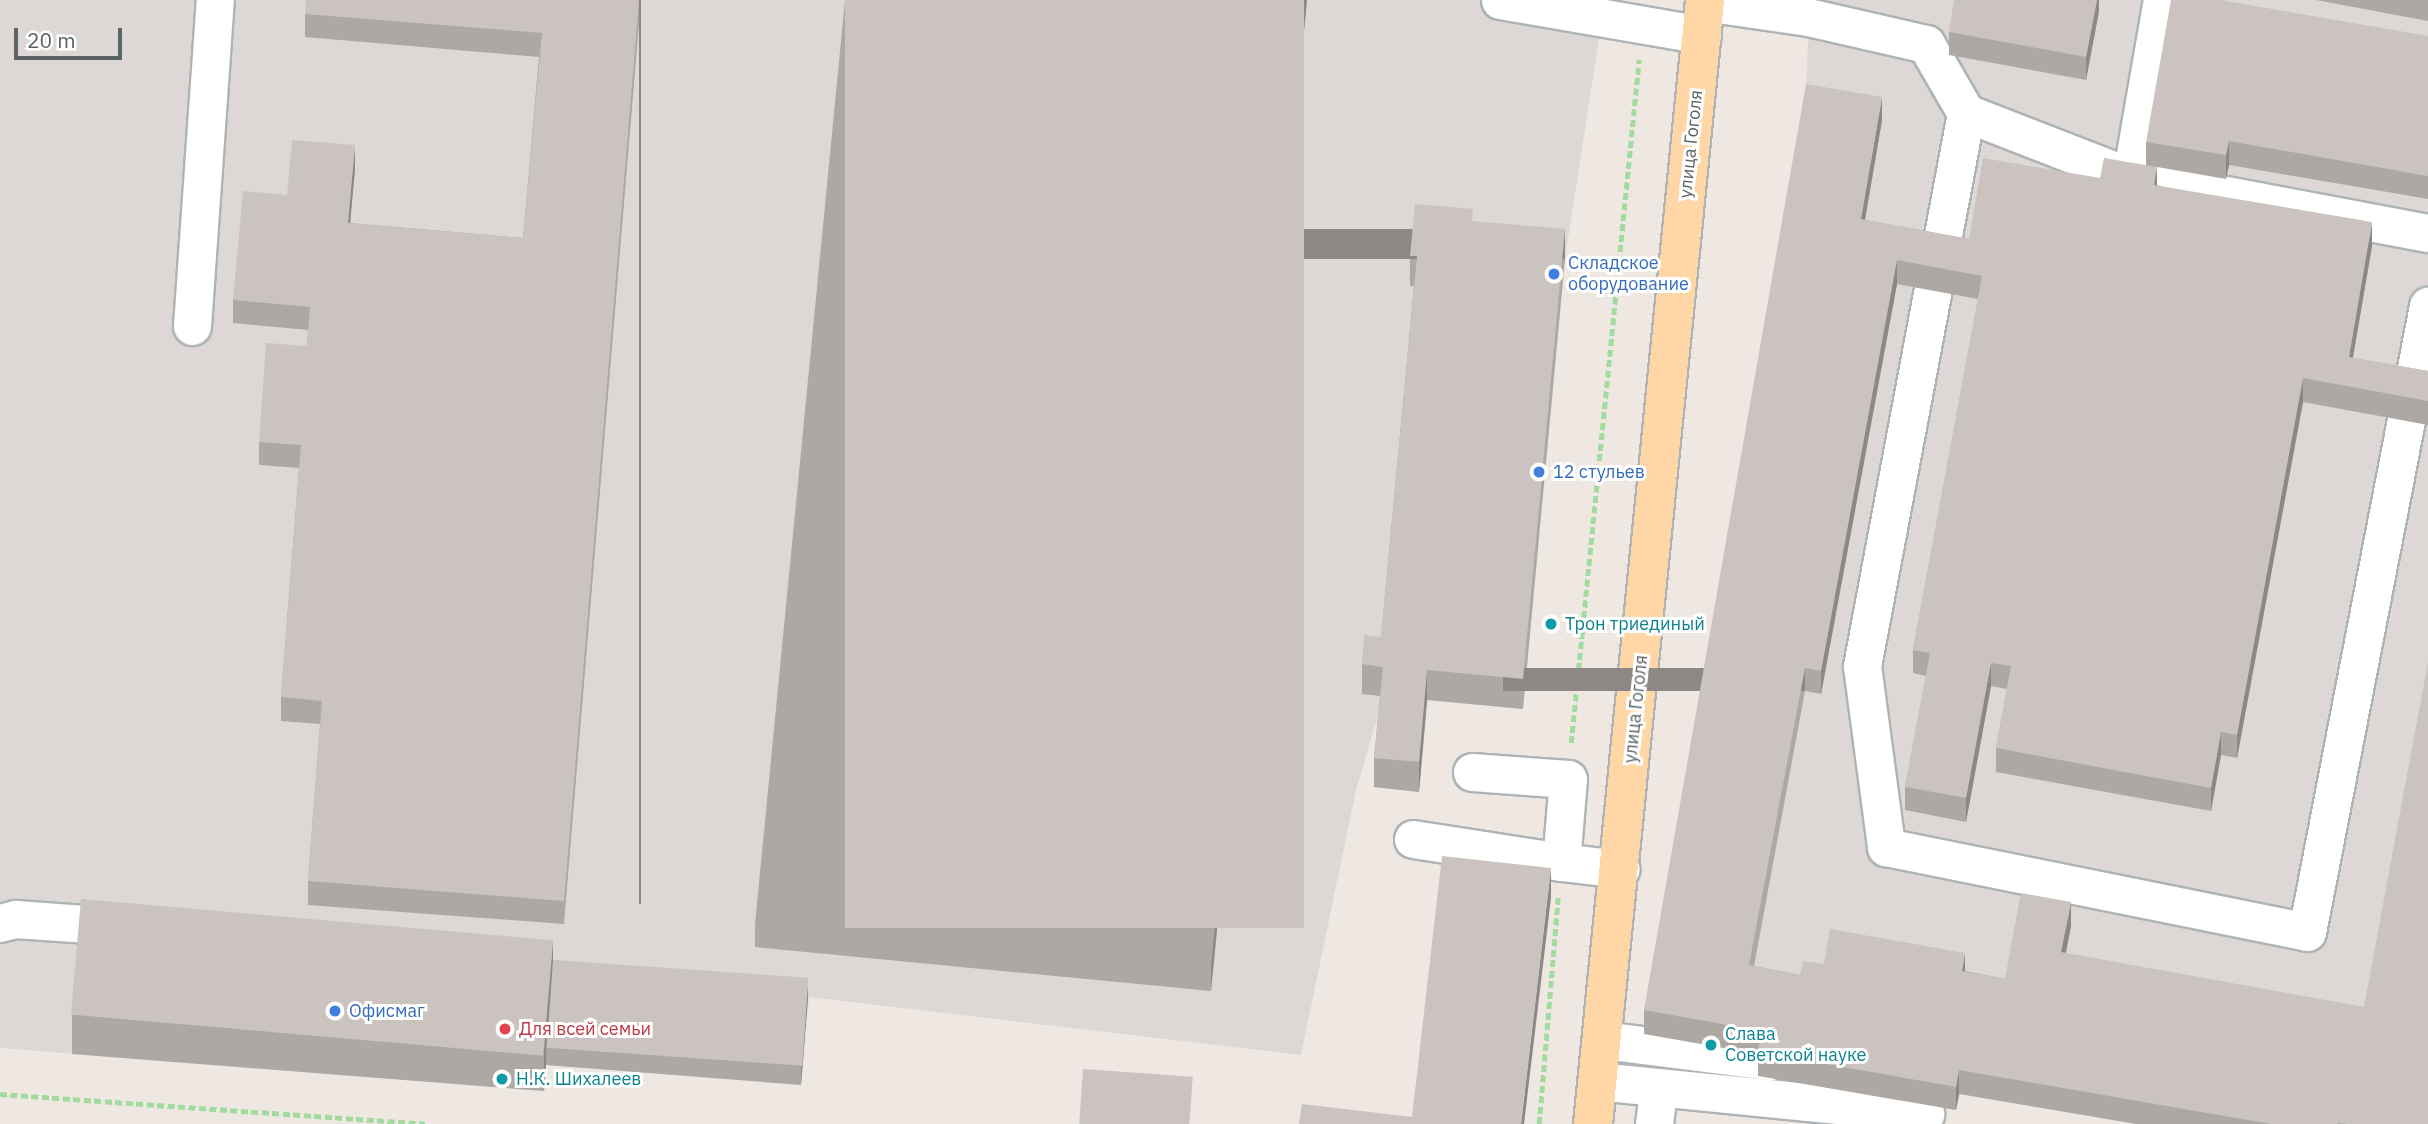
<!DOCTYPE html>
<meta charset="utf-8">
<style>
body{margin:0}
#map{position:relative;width:2428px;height:1124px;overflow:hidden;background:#efe8e2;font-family:"IBM Plex Sans",sans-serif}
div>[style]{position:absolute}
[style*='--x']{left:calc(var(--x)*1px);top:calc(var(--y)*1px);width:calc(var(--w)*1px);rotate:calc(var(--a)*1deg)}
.industrial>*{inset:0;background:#ddd8d5}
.path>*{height:4.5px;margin-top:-2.25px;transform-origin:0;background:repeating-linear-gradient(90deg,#a1db9f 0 7px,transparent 0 10.5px)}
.roads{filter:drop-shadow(2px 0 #aeb4b6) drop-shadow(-2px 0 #aeb4b6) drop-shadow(0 2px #aeb4b6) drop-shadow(0 -2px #aeb4b6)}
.minor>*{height:37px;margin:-18.5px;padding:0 18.5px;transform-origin:18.5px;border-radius:18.5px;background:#fff}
.major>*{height:38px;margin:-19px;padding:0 19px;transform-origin:19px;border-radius:19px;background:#ffd7a7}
.wall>*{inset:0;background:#aea8a4}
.shaded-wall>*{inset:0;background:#8d8886;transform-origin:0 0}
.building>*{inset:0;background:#cac3bf;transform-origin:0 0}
.dots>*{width:19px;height:19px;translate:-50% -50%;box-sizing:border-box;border:4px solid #fff;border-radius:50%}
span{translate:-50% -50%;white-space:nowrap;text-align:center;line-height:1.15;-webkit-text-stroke:6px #fff;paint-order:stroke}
.street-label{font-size:18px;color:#5b6264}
.shop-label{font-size:18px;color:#366cbe}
.left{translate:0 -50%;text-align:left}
.culture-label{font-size:18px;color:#0d838f}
.health-label{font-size:18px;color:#be3a42}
.scale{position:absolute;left:14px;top:28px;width:108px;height:32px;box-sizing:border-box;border:4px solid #5b6264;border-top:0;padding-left:9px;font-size:21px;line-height:24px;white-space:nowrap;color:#5b6264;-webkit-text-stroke:5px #fff;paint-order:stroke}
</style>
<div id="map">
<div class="industrial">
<i style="clip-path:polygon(0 0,1605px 0,1565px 259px,1523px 709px,1428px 700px,1419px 792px,1374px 787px,1382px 702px,1356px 790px,1301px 1055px,809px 997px,801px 1085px,546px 1065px,543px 1091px,0 1048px)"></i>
<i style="clip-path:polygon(1809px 0,2428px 0,2428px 1124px,1960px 1094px,1956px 1110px,1757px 1079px,1761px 1055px,1644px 1034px,1806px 107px)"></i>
</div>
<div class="path">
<i style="--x:1571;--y:743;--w:687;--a:-84.32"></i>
<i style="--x:0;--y:1094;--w:426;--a:4"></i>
<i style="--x:1539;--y:1124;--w:227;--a:-85.2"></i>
</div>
<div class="roads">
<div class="minor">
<i style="--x:1500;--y:0;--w:205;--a:9.8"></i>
<i style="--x:1704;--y:2;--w:105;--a:8.2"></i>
<i style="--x:1808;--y:17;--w:121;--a:12.9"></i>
<i style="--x:1926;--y:44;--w:80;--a:59.9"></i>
<i style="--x:1966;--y:113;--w:177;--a:21.2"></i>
<i style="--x:2131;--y:177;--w:302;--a:10.7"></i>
<i style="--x:1966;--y:113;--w:563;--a:100.65"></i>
<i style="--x:1862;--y:666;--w:183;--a:82.4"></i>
<i style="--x:1886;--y:847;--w:429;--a:11.4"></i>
<i style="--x:2307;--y:932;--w:638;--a:-79.06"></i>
<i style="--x:2131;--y:177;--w:180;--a:-80.1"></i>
<i style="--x:192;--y:326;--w:327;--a:-86"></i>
<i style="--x:1472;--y:772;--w:96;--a:4.2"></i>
<i style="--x:1568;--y:779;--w:83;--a:94.8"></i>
<i style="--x:1561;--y:862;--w:60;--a:6.7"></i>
<i style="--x:1413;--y:839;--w:150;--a:8.8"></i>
<i style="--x:0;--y:923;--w:16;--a:-15"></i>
<i style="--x:15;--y:919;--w:113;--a:4"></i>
<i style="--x:1603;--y:1040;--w:168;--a:7.2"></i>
<i style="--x:1597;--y:1081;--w:330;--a:5.7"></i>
<i style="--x:1654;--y:1124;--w:34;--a:-83"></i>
</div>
<div class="major">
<i style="--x:1593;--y:1124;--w:1130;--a:-84.31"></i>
</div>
</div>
<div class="wall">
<i style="clip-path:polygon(641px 0,564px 924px,308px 905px,308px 881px,320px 724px,281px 721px,281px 697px,299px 468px,259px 465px,259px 442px,307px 346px,308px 330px,233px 323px,233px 300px,287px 195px,355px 169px,350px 223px,523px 238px,539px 57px,305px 37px,305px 14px)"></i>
<i style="clip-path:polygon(845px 0,1307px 0,1211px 991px,755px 947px,755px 924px)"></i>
<i style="clip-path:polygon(2099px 0,2099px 11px,2086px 80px,1949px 55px,1949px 32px)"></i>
<i style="clip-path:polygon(2316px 0,2428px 0,2428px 21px)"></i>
<i style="clip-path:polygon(2428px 36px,2428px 199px,2229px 165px,2226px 179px,2157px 167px,2157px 185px,2372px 246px,2353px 358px,2428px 371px,2428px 425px,2303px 402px,2237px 758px,2221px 755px,2211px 811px,1996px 772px,1996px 748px,2007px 689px,1991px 686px,1966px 822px,1905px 810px,1905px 787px,1926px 676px,1913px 673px,1913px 650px,1978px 299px,1897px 284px,1821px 694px,1805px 691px,1754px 966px,1800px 975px,1824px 964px,1965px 971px,2005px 979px,2071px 926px,2066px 953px,2428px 1124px,2136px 1124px,1959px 1094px,1956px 1110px,1758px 1076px,1758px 1054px,1644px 1034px,1644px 1010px,1882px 120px,1865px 220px,1969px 239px,2100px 178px,2146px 165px,2146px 142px)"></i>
<i style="clip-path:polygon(1473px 221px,1565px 259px,1523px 709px,1427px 700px,1419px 792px,1374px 787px,1374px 758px,1380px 696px,1362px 694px,1362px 664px,1381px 637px,1414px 286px,1410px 286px,1410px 256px)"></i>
<i style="clip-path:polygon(553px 960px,808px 997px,801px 1085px,546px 1065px,544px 1091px,72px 1054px,72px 1015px)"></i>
</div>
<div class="shaded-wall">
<i style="left:639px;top:0;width:2px;height:904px"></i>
<i style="clip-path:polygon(1304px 0,1307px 0,1211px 991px,1211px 967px)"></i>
<i style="clip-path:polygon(2097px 0,2099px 0,2099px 11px,2086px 80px,2086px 57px)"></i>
<i style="clip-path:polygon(1882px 97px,1882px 120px,1861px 243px,1861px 219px)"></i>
<i style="clip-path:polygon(2229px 141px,2229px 165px,2226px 179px,2226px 155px)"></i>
<i style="clip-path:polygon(355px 145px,355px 169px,348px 246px,348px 223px)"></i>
<i style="clip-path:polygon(2157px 167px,2157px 190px,2154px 185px)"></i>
<i style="clip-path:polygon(2372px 222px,2372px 246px,2349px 380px,2349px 357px)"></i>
<i style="left:1565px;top:229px;width:30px;height:452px;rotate:90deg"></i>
<i style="clip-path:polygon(1897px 260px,1897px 284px,1821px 694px,1821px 671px)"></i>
<i style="clip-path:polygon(2303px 378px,2303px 402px,2237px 758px,2237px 735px)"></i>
<i style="clip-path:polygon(1991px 663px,1991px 686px,1966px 822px,1966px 798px)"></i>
<i style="left:1805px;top:668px;width:23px;height:302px;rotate:90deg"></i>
<i style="clip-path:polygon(1427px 670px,1427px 700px,1419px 792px,1419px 762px)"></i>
<i style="clip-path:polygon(2221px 732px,2221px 755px,2211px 811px,2211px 788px)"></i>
<i style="clip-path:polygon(1551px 868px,1551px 898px,1524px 1124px,1521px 1124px)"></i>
<i style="clip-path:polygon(2071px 902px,2071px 926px,2061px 975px,2061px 952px)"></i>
<i style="clip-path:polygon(553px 937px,553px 976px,546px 1048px,546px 1065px,544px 1091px,544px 1052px)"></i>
<i style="clip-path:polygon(1965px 953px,1965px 977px,1962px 971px)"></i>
<i style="clip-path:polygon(808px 980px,808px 997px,801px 1085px,801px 1069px)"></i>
<i style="clip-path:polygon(1959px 1070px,1959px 1094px,1956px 1110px,1956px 1087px)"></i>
</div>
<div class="building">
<i style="clip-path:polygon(306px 0,639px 0,564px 901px,308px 881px,322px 701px,281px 697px,301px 445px,259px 442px,266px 343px,307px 346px,310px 307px,233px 300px,243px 191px,287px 195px,292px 140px,355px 145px,348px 223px,523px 238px,542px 33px,305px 14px)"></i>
<i style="left:845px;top:0;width:459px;height:928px"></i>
<i style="clip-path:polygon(1954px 0,2097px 0,2086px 57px,1949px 32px)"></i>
<i style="clip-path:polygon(2171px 0,2220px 0,2428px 36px,2428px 176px,2229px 141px,2226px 155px,2146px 142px)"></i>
<i style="clip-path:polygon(1806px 84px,1882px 97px,1861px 219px,1969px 239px,1983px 158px,2100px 178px,2104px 158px,2157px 167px,2154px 185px,2372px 222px,2349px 357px,2428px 371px,2428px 401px,2303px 378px,2237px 735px,2221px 732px,2211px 788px,1996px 748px,2011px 666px,1991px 663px,1966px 798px,1905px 787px,1930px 653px,1913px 650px,1982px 276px,1897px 260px,1821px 671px,1805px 668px,1749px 965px,1800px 975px,1803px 961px,1824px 964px,1830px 929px,1965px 953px,1962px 971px,2005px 979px,2021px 893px,2071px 902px,2061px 952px,2364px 1007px,2428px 662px,2428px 1124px,2347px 1124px,2338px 1123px,2338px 1124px,2271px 1124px,1959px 1070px,1956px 1087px,1758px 1052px,1761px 1031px,1644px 1010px)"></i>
<i style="clip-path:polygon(1415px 204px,1473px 209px,1472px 221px,1565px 229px,1523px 679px,1427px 670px,1419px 762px,1374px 758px,1383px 667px,1362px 664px,1364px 635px,1381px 637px,1417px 256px,1410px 256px)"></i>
<i style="clip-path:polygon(1442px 856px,1551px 868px,1521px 1124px,1299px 1124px,1302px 1104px,1412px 1117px)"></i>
<i style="left:81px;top:899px;width:474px;height:116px;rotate:5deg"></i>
<i style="left:553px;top:960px;width:256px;height:88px;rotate:4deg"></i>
<i style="left:1083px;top:1069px;width:110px;height:55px;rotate:4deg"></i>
</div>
<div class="dots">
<i style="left:1554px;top:274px;background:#3f7fe0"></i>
<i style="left:1539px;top:472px;background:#3f7fe0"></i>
<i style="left:1551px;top:624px;background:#0f9aa8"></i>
<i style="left:335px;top:1011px;background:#3f7fe0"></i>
<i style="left:505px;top:1029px;background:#e0444e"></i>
<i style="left:1711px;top:1045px;background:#0f9aa8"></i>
<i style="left:502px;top:1079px;background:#0f9aa8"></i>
</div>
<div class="street-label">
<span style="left:1691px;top:144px;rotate:-84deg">улица Гоголя</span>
<span style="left:1636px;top:709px;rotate:-84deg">улица Гоголя</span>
</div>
<div class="shop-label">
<span class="left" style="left:1568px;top:274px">Складское<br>оборудование</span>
<span class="left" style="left:1553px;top:472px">12 стульев</span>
<span class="left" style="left:349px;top:1011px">Офисмаг</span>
</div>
<div class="culture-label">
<span class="left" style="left:1565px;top:624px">Трон триединый</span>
<span class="left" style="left:1725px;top:1045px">Слава<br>Советской науке</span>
<span class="left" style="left:516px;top:1079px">Н.К. Шихалеев</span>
</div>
<div class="health-label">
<span class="left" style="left:519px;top:1029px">Для всей семьи</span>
</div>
<div class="scale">20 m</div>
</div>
